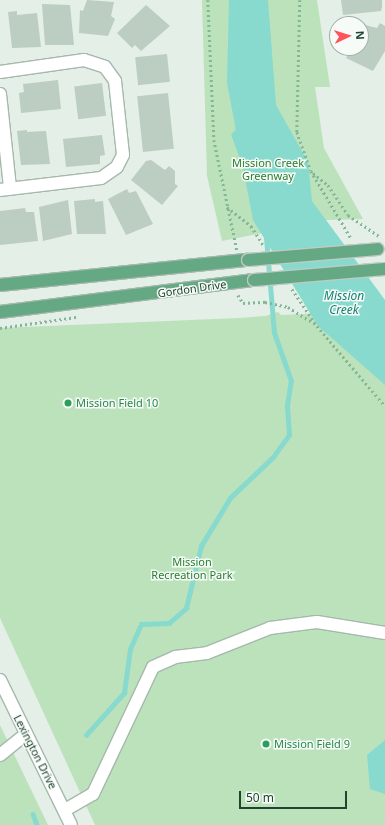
<!DOCTYPE html>
<style>
body{margin:0}
#map{position:relative;width:385px;height:825px;overflow:hidden;background:#e4efe7;font-family:"Noto Sans",sans-serif}
div>[style]{position:absolute}
[style*='--x']{left:calc(var(--x)*1px);top:calc(var(--y)*1px);width:calc(var(--w)*1px);rotate:calc(var(--a)*1deg)}
.green>*{inset:0;background:#bce2bb}
.water>*{inset:0;background:#88d9ce}
.stream>*{height:4.5px;margin:-2.25px;padding:0 2.25px;transform-origin:2.25px;border-radius:2.25px;background:#88d9ce}
.building>*{inset:0;background:#bccdc2;transform-origin:0 0}
.path>*{height:2.5px;margin-top:-1.25px;transform-origin:0;background:repeating-linear-gradient(90deg,#82b697 0 2px,transparent 0 5px)}
.roads{filter:drop-shadow(1px 0 #a6b8ac) drop-shadow(-1px 0 #a6b8ac) drop-shadow(0 1px #a6b8ac) drop-shadow(0 -1px #a6b8ac)}
.minor>*{height:12px;margin:-6px;padding:0 6px;transform-origin:6px;border-radius:6px;background:#fff}
.major>*{height:12px;margin:-6px;padding:0 6px;transform-origin:6px;border-radius:6px;background:#65a984}
.bridges{filter:drop-shadow(1px 0 #c1cac5) drop-shadow(-1px 0 #c1cac5) drop-shadow(0 1px #c1cac5) drop-shadow(0 -1px #c1cac5)}
.major-bridge>*{height:12px;margin:-6px;padding:0 6px;transform-origin:6px;border-radius:6px;background:#65a984}
.dots>*{width:11px;height:11px;translate:-50% -50%;box-sizing:border-box;border:2px solid #f6fbf7;border-radius:50%}
span{translate:-50% -50%;white-space:nowrap;text-align:center;line-height:1.15;-webkit-text-stroke:3px #f6fbf7;paint-order:stroke}
.park-label{font-size:11px;color:#277e30}
.street-label{font-size:11px;color:#214330}
.leisure-label{font-size:11px;color:#27864d}
.left{translate:0 -50%;text-align:left}
.water-label{font-size:12px;color:#158074;font-style:italic}
.north{position:absolute;left:329px;top:16px;width:40px;height:40px;box-sizing:border-box;background:#f6fbf7;border:1px solid #a1b1a7;border-radius:50%;rotate:86deg;font-size:11px;font-weight:700;line-height:16px;text-align:center;color:#214330}
.north::after{content:'';display:block;margin:auto;width:14px;height:18px;background:#ff5359;clip-path:polygon(50% 0,100% 100%,50% 72%,0 100%)}
.scale{position:absolute;left:239px;top:791px;width:108px;height:18px;box-sizing:border-box;border:2px solid #214330;border-top:0;padding-left:5px;font-size:12px;line-height:14px;white-space:nowrap;color:#214330;-webkit-text-stroke:3px #f6fbf7;paint-order:stroke}
</style>
<div id="map">
<div class="green">
<i style="clip-path:polygon(202px 0,317px 0,330px 87px,315px 87px,324px 148px,363px 219px,328px 220px,222px 241px,207px 176px)"></i>
<i style="clip-path:polygon(385px 302px,385px 825px,95px 825px,0 618px,0 328px,238px 318px,265px 316px,278px 312px,281px 315px,305px 314px)"></i>
<i style="clip-path:polygon(0 725px,48px 825px,0 825px)"></i>
</div>
<div class="water">
<i style="clip-path:polygon(229px 0,268px 0,276px 105px,308px 162px,312px 201px,385px 300px,385px 385px,318px 326px,253px 220px,227px 83px)"></i>
<i style="clip-path:polygon(385px 740px,385px 794px,370px 789px,367px 755px)"></i>
</div>
<div class="stream">
<i style="--x:240;--y:129;--w:8;--a:135"></i>
<i style="--x:234;--y:135;--w:27;--a:70"></i>
<i style="--x:86;--y:735;--w:57;--a:-47.9"></i>
<i style="--x:124;--y:693;--w:44;--a:-82.2"></i>
<i style="--x:130;--y:649;--w:27;--a:-66"></i>
<i style="--x:141;--y:624;--w:28;--a:-2"></i>
<i style="--x:169;--y:623;--w:23;--a:-41"></i>
<i style="--x:186;--y:608;--w:64;--a:-76.4"></i>
<i style="--x:201;--y:546;--w:56;--a:-58.9"></i>
<i style="--x:230;--y:498;--w:59;--a:-43.6"></i>
<i style="--x:273;--y:457;--w:27;--a:-54"></i>
<i style="--x:289;--y:435;--w:30;--a:-94"></i>
<i style="--x:287;--y:405;--w:24;--a:-81"></i>
<i style="--x:291;--y:381;--w:51;--a:-109.5"></i>
<i style="--x:274;--y:333;--w:96;--a:-94.8"></i>
<i style="--x:33;--y:814;--w:12;--a:70"></i>
</div>
<div class="building">
<i style="clip-path:polygon(87px 0,114px 2px,111px 16px,115px 19px,108px 36px,79px 33px,80px 10px,83px 11px)"></i>
<i style="clip-path:polygon(341px 0,382px 0,382px 7px,381px 11px,343px 15px)"></i>
<i style="clip-path:polygon(42px 4px,70px 5px,74px 45px,45px 45px)"></i>
<i style="clip-path:polygon(146px 5px,170px 26px,141px 51px,135px 45px,132px 48px,117px 33px)"></i>
<i style="clip-path:polygon(17px 11px,17px 15px,37px 13px,41px 47px,12px 48px,8px 12px)"></i>
<i style="clip-path:polygon(380px 23px,385px 26px,385px 51px,373px 71px,346px 58px,352px 48px,361px 48px,361px 31px,365px 25px,377px 28px)"></i>
<i style="left:167px;top:54px;width:28px;height:32px;rotate:84deg"></i>
<i style="clip-path:polygon(58px 80px,61px 109px,21px 113px,19px 93px,24px 92px,23px 84px)"></i>
<i style="left:102px;top:83px;width:33px;height:28px;rotate:83deg"></i>
<i style="left:168px;top:93px;width:56px;height:31px;rotate:84deg"></i>
<i style="clip-path:polygon(27px 130px,27px 132px,46px 131px,50px 164px,21px 165px,17px 131px)"></i>
<i style="clip-path:polygon(102px 135px,105px 155px,100px 156px,100px 164px,66px 167px,63px 139px)"></i>
<i style="clip-path:polygon(151px 160px,165px 170px,169px 166px,175px 171px,175px 184px,178px 186px,162px 205px,131px 180px,146px 161px)"></i>
<i style="clip-path:polygon(127px 189px,129px 193px,136px 191px,153px 224px,126px 235px,108px 199px)"></i>
<i style="clip-path:polygon(95px 199px,95px 202px,103px 201px,106px 234px,77px 234px,74px 201px)"></i>
<i style="clip-path:polygon(68px 200px,72px 234px,43px 241px,39px 207px)"></i>
<i style="clip-path:polygon(25px 208px,26px 212px,34px 212px,38px 241px,0 245px,0 211px)"></i>
</div>
<div class="path">
<i style="--x:208;--y:0;--w:140;--a:87.5"></i>
<i style="--x:214;--y:140;--w:112;--a:78.2"></i>
<i style="--x:300;--y:0;--w:132;--a:91.3"></i>
<i style="--x:297;--y:132;--w:41;--a:70.3"></i>
<i style="--x:311;--y:171;--w:78;--a:59.2"></i>
<i style="--x:313;--y:173;--w:19;--a:39"></i>
<i style="--x:328;--y:185;--w:36;--a:56"></i>
<i style="--x:348;--y:215;--w:37;--a:34"></i>
<i style="--x:227;--y:207;--w:31;--a:38"></i>
<i style="--x:251;--y:226;--w:24;--a:57"></i>
<i style="--x:292;--y:289;--w:45;--a:56"></i>
<i style="--x:317;--y:326;--w:105;--a:49.6"></i>
<i style="--x:238;--y:295;--w:9;--a:58"></i>
<i style="--x:243;--y:303;--w:22;--a:-3"></i>
<i style="--x:265;--y:302;--w:24;--a:12"></i>
<i style="--x:288;--y:307;--w:32;--a:32"></i>
<i style="--x:0;--y:328;--w:77;--a:-8.2"></i>
</div>
<div class="roads">
<div class="minor">
<i style="--x:0;--y:72;--w:85;--a:-8.1"></i>
<i style="--x:84;--y:60;--w:22;--a:18"></i>
<i style="--x:105;--y:67;--w:17;--a:54"></i>
<i style="--x:115;--y:81;--w:74;--a:83.8"></i>
<i style="--x:123;--y:155;--w:13;--a:117"></i>
<i style="--x:117;--y:167;--w:19;--a:145"></i>
<i style="--x:101;--y:178;--w:102;--a:173.2"></i>
<i style="--x:0;--y:94;--w:95;--a:83.9"></i>
<i style="--x:0;--y:680;--w:161;--a:63.9"></i>
<i style="--x:0;--y:755;--w:32;--a:-39"></i>
<i style="--x:65;--y:810;--w:32;--a:-30"></i>
<i style="--x:93;--y:794;--w:140;--a:-64.7"></i>
<i style="--x:153;--y:667;--w:24;--a:-24"></i>
<i style="--x:175;--y:657;--w:32;--a:-7"></i>
<i style="--x:207;--y:653;--w:68;--a:-21.6"></i>
<i style="--x:270;--y:628;--w:47;--a:-7.3"></i>
<i style="--x:317;--y:622;--w:69;--a:9.2"></i>
</div>
<div class="major">
<i style="--x:0;--y:285;--w:249;--a:-5.8"></i>
<i style="--x:0;--y:312;--w:256;--a:-7.2"></i>
</div>
</div>
<div class="bridges">
<div class="major-bridge">
<i style="--x:248;--y:260;--w:130;--a:-4.8"></i>
<i style="--x:254;--y:280;--w:131;--a:-4.8"></i>
</div>
</div>
<div class="dots">
<i style="left:68px;top:403px;background:#2e9e5b"></i>
<i style="left:266px;top:744px;background:#2e9e5b"></i>
</div>
<div class="park-label">
<span style="left:268px;top:170px">Mission Creek<br>Greenway</span>
<span style="left:192px;top:569px">Mission<br>Recreation Park</span>
</div>
<div class="street-label">
<span style="left:192px;top:289px;rotate:-8deg">Gordon Drive</span>
<span style="left:35px;top:752px;rotate:63deg">Lexington Drive</span>
</div>
<div class="leisure-label">
<span class="left" style="left:76px;top:403px">Mission Field 10</span>
<span class="left" style="left:274px;top:744px">Mission Field 9</span>
</div>
<div class="water-label">
<span style="left:344px;top:303px">Mission<br>Creek</span>
</div>
<div class="north">N</div>
<div class="scale">50 m</div>
</div>
